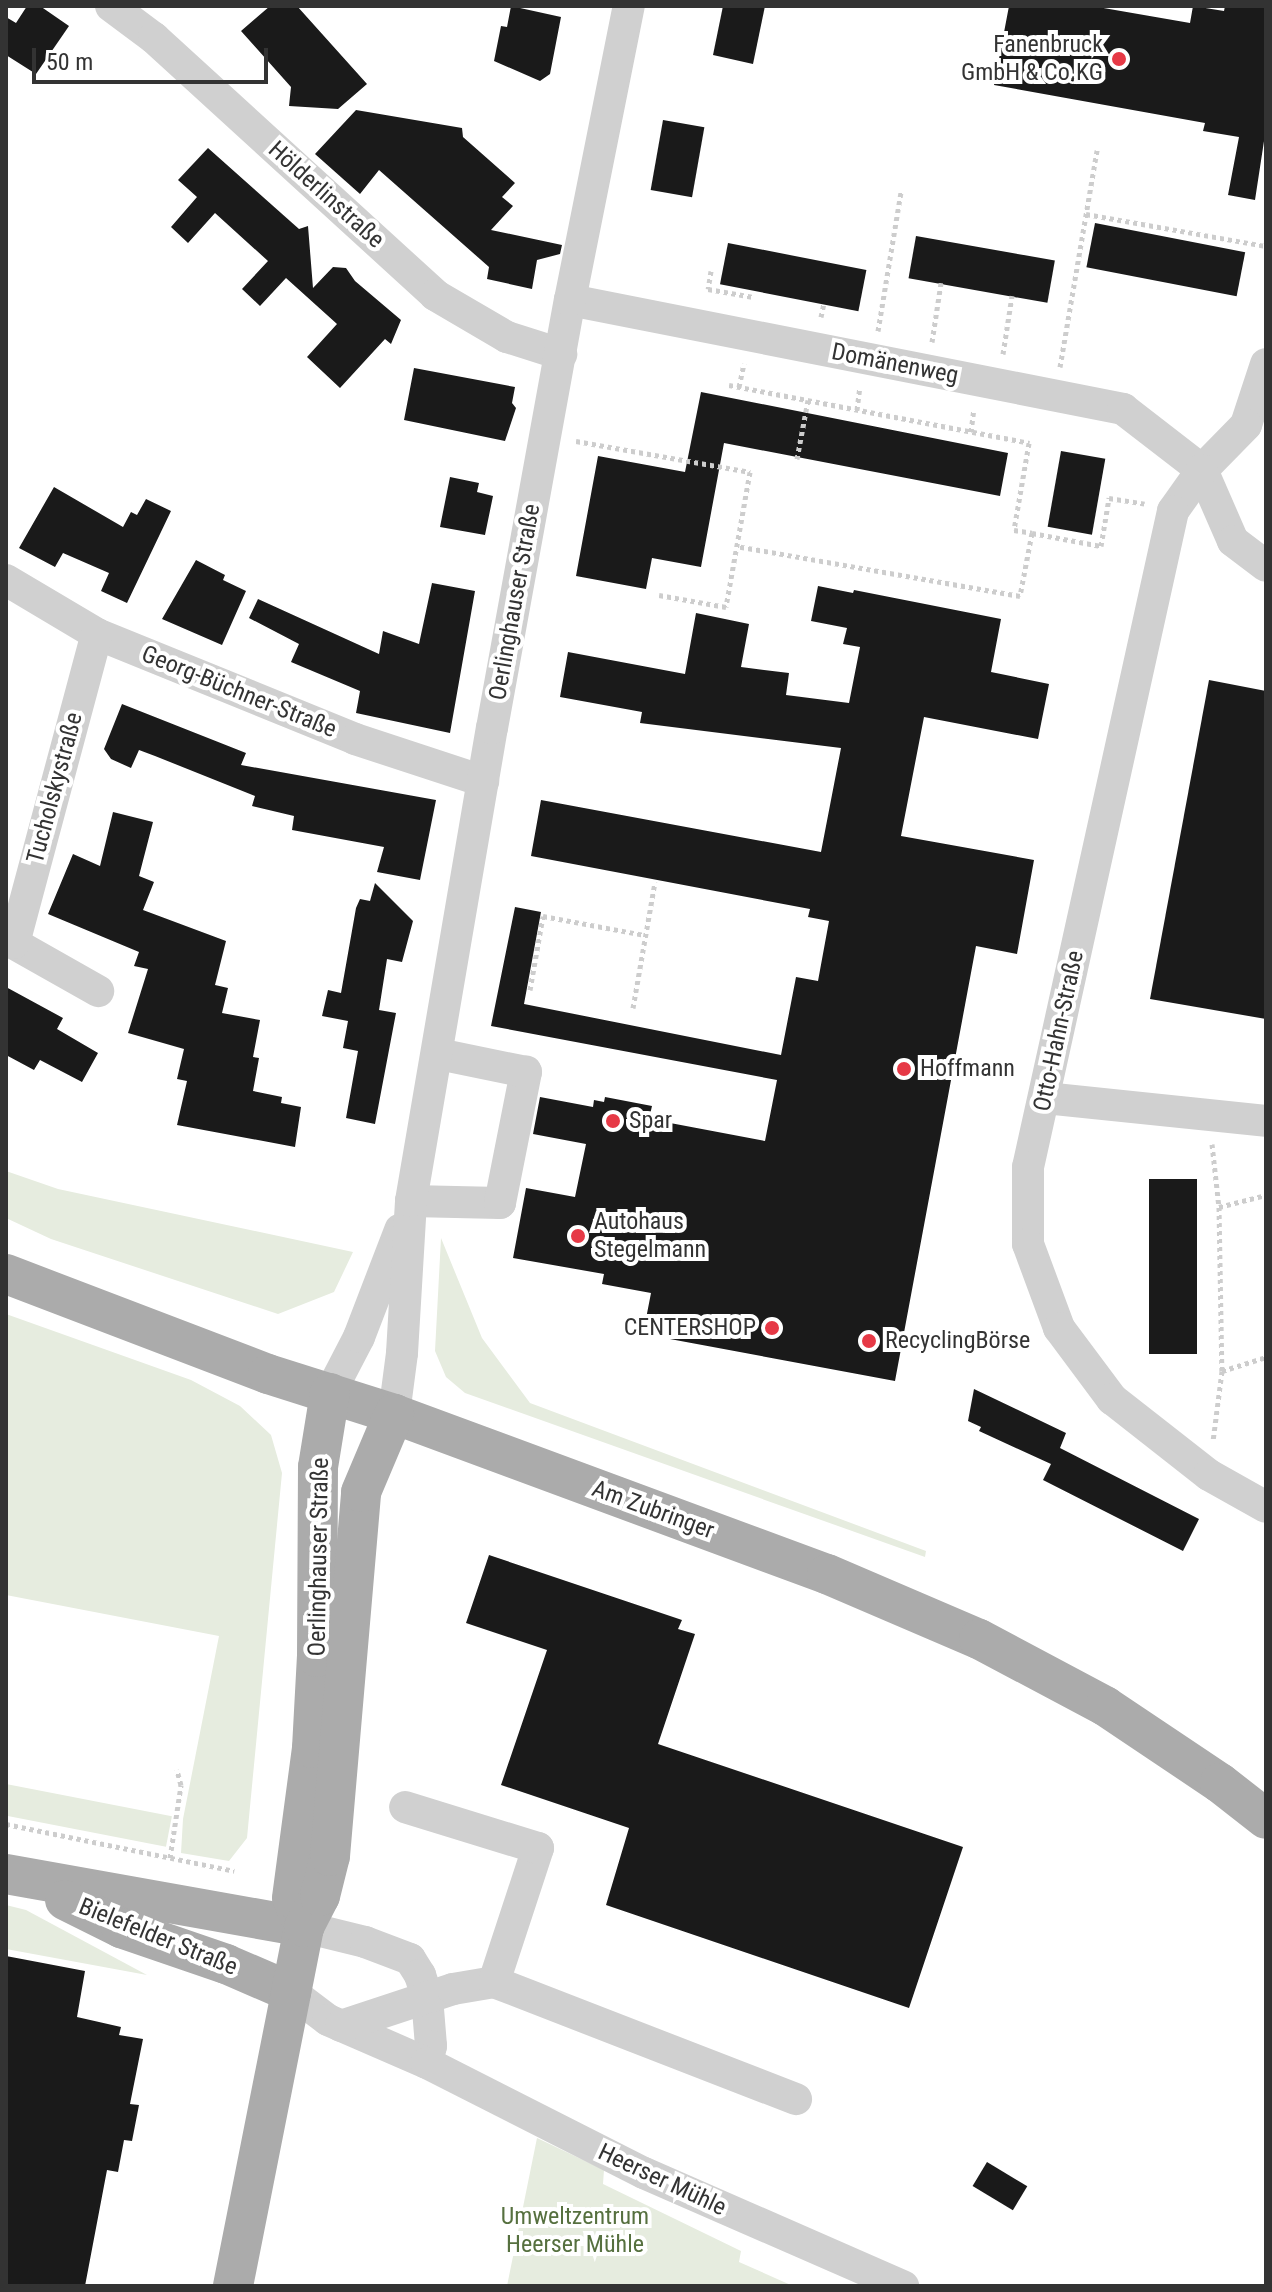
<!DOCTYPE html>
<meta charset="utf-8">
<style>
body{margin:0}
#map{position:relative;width:1272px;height:2292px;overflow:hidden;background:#fff;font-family:"Roboto Condensed",sans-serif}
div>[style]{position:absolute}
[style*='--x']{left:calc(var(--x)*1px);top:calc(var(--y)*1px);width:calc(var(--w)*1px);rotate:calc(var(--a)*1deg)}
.green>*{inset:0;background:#e6ecdf;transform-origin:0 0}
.building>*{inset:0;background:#1a1a1a;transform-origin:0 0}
.path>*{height:5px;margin-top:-2.5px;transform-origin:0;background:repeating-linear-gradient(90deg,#cdcdcd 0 4px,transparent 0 8px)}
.minor>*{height:32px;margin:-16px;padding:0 16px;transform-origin:16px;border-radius:16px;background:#d0d0d0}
.major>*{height:40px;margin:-20px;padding:0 20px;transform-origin:20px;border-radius:20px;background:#ababab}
.dots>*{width:22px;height:22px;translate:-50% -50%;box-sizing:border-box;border:4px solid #fff;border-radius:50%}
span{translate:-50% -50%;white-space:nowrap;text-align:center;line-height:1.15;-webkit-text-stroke:8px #fff;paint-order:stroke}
.poi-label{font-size:24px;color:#333}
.right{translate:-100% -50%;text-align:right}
.left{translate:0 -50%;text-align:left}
.street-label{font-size:24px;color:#333}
.park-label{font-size:24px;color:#56703f}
.frame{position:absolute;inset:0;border:8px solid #333;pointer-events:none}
.scale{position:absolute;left:32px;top:48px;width:236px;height:36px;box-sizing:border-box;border:4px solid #333;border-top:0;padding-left:10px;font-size:24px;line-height:28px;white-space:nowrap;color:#333;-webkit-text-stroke:6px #fff;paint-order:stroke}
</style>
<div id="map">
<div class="green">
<i style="clip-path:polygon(6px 1171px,58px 1189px,353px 1252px,334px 1292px,278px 1314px,51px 1239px,6px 1218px)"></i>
<i style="clip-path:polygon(441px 1238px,482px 1338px,530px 1403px,926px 1551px,925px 1557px,465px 1393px,446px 1377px,435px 1351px)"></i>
<i style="clip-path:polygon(6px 1314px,191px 1380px,240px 1406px,271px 1435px,282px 1473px,247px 1838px,229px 1861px,181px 1853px,183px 1819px,219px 1636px,6px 1595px)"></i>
<i style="left:6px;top:1784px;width:169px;height:31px;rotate:11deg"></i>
<i style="clip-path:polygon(6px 1905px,26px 1910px,147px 1975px,6px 1949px)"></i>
<i style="clip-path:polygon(537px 2138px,604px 2170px,603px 2184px,741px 2251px,739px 2262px,793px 2286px,507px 2286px)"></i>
</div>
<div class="building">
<i style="clip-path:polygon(27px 6px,40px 6px,69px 26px,36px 74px,6px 55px,6px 17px,16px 23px)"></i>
<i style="clip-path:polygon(270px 6px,297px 6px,367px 84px,338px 109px,289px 106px,291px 87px,241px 31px)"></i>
<i style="clip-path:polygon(511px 6px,561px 17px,550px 74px,540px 81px,494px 61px,501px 26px,507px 27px)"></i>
<i style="clip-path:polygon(723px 6px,765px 6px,753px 64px,713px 55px)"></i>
<i style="clip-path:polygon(1009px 6px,1092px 6px,1190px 23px,1193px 6px,1224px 11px,1225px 6px,1266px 6px,1266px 128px,1255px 200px,1228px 195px,1239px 137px,1203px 131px,1205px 123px,994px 85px)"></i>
<i style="clip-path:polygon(356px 110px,462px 128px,463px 137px,515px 183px,502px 197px,513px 206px,491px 230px,562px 245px,560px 254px,537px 260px,532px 289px,487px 279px,489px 267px,379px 170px,360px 194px,315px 154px)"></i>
<i style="left:663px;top:120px;width:42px;height:71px;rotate:10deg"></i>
<i style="clip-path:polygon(208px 148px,299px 229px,308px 226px,313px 288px,333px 267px,346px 268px,355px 281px,401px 320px,391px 344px,385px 339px,340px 388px,307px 357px,337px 324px,286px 278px,260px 306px,242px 289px,268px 261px,215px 213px,188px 243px,171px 227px,197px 197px,178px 180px)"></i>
<i style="left:1095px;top:223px;width:153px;height:45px;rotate:11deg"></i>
<i style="left:916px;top:236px;width:141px;height:43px;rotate:10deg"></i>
<i style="left:728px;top:243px;width:141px;height:42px;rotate:11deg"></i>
<i style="clip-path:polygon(414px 368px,515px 387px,512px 403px,516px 408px,505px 441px,404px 420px)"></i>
<i style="clip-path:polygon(701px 392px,1008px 453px,1000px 496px,724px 443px,701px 567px,652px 558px,646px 589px,576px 576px,598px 456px,685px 472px)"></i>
<i style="left:1061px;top:451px;width:45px;height:77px;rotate:10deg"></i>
<i style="clip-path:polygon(450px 477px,479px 483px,477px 492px,493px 496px,485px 535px,440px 527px)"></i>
<i style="clip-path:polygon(54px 487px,123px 527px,131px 512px,137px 515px,146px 499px,171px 511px,127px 603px,101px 591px,109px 573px,63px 553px,55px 567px,19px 548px)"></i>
<i style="clip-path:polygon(196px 560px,225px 575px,223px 580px,246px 591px,222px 645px,162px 619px)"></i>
<i style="clip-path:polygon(432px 583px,475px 591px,450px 733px,356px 713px,360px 691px,291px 662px,299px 644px,249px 618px,258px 599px,379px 654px,383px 631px,419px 644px)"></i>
<i style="clip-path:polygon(818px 586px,853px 593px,854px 590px,1001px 619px,991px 672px,1049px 684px,1038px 739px,924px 717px,901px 836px,1034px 860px,1017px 954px,976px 946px,895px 1381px,643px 1334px,651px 1293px,602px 1284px,604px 1274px,513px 1258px,526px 1188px,575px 1197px,586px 1144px,533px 1134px,540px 1097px,593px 1107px,594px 1100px,604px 1102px,605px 1097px,652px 1106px,649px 1119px,765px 1141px,777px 1080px,491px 1026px,515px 907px,541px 912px,524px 1004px,781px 1055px,796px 977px,818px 981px,829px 921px,808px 917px,810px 909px,531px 856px,541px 800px,821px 852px,841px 748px,640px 723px,642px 712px,560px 697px,568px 652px,685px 674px,696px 613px,749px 624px,741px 667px,789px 673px,786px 695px,849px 703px,860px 647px,843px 644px,847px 628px,811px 621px)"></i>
<i style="clip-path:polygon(1209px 680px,1266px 691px,1266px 1019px,1150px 999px)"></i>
<i style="clip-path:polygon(122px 704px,246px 753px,241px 765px,436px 800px,420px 880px,377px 872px,384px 847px,292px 830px,294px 816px,252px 806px,255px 796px,155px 756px,139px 750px,131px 768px,111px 759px,104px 749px)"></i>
<i style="clip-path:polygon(113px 812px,153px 822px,139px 876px,154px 882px,143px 910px,226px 941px,215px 985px,228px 988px,222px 1013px,260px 1020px,253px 1057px,259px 1058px,253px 1091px,282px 1097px,281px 1103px,301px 1107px,295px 1147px,177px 1125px,187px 1081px,177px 1079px,184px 1049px,128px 1033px,148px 969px,134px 966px,139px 952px,48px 914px,73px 854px,100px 866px)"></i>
<i style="clip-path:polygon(375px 883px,413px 921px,402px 962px,387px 959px,379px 1010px,396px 1013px,375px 1124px,346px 1118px,358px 1051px,343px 1048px,348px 1021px,322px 1016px,328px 990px,341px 993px,356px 908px,360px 899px,370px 901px)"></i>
<i style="clip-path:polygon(6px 987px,63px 1018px,57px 1029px,98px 1053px,82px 1082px,40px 1060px,34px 1070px,6px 1055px)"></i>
<i style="left:1149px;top:1179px;width:48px;height:175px"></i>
<i style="clip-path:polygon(974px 1389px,1066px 1433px,1060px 1448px,1199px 1519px,1183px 1551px,1043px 1480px,1051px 1464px,979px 1431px,981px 1427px,968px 1421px)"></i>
<i style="clip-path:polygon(489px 1555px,682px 1620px,678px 1629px,695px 1634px,658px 1744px,963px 1847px,909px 2008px,606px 1905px,629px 1828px,501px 1785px,547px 1650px,466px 1623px)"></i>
<i style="clip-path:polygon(6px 1956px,85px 1971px,77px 2017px,121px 2027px,119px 2035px,143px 2039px,130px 2104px,139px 2105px,132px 2141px,124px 2140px,118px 2172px,107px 2170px,85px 2286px,6px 2286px)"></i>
<i style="left:987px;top:2162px;width:47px;height:28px;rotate:31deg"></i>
</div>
<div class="path">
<i style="--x:1086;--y:214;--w:183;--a:10.1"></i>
<i style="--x:711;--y:271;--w:18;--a:99"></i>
<i style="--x:708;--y:289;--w:46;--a:10.1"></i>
<i style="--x:821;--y:317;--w:14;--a:-78"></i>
<i style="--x:878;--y:331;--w:141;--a:-80.6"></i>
<i style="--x:932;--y:342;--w:60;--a:-81.3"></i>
<i style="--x:1003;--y:354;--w:59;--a:-81.2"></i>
<i style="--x:1060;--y:367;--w:220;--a:-80.3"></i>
<i style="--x:729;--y:385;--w:306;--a:10.9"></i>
<i style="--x:1029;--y:443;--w:88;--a:99.8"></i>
<i style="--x:1014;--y:530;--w:18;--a:9"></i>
<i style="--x:1032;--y:533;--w:64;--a:100.8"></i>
<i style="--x:1020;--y:596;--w:287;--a:-170"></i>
<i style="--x:739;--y:387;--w:24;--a:-78"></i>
<i style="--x:857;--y:410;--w:23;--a:-83"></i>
<i style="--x:971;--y:432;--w:23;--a:-83"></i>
<i style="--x:576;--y:441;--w:177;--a:10.1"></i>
<i style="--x:750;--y:472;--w:137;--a:100.1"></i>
<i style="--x:726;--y:607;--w:68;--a:-169.8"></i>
<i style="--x:797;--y:459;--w:60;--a:-79.4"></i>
<i style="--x:1032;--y:533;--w:70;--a:10.7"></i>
<i style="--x:1101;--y:546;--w:49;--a:-80.5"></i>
<i style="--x:1109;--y:498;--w:36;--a:9"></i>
<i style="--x:530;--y:990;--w:75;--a:-80"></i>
<i style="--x:543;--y:916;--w:104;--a:10.6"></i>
<i style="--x:633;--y:1008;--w:128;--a:-80.1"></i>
<i style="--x:1212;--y:1144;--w:63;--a:83.7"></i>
<i style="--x:1219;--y:1207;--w:164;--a:89"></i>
<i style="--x:1222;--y:1371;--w:71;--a:97.3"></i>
<i style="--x:1219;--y:1207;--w:49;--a:-14.3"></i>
<i style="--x:1222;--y:1371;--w:46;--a:-17.7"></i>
<i style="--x:6;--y:1824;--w:233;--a:11.6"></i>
<i style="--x:170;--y:1858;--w:74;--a:-81.4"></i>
<i style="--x:181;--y:1785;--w:16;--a:-105"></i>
</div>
<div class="minor">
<i style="--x:111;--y:6;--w:54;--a:36.7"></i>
<i style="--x:154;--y:38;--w:381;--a:42.4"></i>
<i style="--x:435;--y:295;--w:83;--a:30.3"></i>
<i style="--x:507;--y:337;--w:57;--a:17.5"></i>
<i style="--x:570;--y:300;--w:564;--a:11.15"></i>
<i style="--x:1123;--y:409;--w:100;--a:37.7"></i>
<i style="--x:1202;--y:470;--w:77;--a:66.4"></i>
<i style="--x:1233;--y:541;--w:41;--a:37.1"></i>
<i style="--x:1266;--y:364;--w:64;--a:108.2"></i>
<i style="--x:1246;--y:425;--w:63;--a:134.4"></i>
<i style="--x:1202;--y:470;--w:50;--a:125.3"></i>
<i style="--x:1173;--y:511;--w:672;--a:102.46"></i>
<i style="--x:1028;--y:1167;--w:77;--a:90"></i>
<i style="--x:1028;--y:1244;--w:90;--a:69.7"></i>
<i style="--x:1059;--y:1328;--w:89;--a:53.3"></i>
<i style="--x:1112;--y:1399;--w:123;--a:38.1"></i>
<i style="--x:1209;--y:1475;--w:65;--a:29.3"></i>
<i style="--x:6;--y:580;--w:106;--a:30.7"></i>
<i style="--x:97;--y:634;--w:279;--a:22.1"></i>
<i style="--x:355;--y:739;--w:135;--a:18.2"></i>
<i style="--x:6;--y:939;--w:106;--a:29.5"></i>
<i style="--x:14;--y:943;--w:320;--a:-75"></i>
<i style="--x:1045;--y:1098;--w:222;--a:5.9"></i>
<i style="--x:411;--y:1201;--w:89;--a:1.3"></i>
<i style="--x:500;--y:1203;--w:134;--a:-78.8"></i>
<i style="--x:526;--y:1072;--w:90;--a:-168.4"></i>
<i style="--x:330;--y:1393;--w:63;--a:-62.6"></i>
<i style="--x:359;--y:1337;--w:115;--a:-69"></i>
<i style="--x:394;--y:1414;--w:62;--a:-82.5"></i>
<i style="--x:402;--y:1353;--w:152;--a:-86.6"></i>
<i style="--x:411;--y:1201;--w:480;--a:-80.3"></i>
<i style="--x:492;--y:728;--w:435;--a:-79.7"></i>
<i style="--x:570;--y:300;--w:300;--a:-78.7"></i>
<i style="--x:304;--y:1927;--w:63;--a:13.8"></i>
<i style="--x:365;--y:1942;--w:48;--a:20.7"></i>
<i style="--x:410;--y:1959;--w:19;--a:58"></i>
<i style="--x:420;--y:1975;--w:23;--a:72"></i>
<i style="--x:427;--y:1997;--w:49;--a:85.3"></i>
<i style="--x:431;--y:2046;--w:17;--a:103"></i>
<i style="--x:494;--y:1982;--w:324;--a:21.2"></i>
<i style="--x:291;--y:1992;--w:46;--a:37.1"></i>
<i style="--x:328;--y:2020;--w:108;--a:23.5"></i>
<i style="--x:427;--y:2063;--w:243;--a:26.9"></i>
<i style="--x:644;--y:2173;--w:283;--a:23.6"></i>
<i style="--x:341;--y:2026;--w:118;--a:-18.3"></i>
<i style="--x:453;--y:1989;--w:42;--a:-9.7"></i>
<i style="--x:494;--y:1982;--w:141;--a:-71.8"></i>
<i style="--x:538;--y:1848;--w:139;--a:-162.9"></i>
</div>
<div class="major">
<i style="--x:6;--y:1274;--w:280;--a:20.9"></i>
<i style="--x:268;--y:1374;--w:132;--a:17.6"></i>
<i style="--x:394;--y:1414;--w:462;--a:20.3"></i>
<i style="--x:827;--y:1574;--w:165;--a:23.2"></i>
<i style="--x:979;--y:1639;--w:143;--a:28"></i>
<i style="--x:1105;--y:1706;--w:138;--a:33.8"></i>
<i style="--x:1220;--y:1783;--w:58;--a:38"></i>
<i style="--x:6;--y:1874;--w:303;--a:10.1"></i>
<i style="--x:65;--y:1900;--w:63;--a:26.6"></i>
<i style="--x:121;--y:1928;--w:111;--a:18.9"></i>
<i style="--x:226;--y:1964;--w:71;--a:23.3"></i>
<i style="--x:304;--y:1927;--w:31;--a:-112"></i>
<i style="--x:292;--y:1898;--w:151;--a:-82.4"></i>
<i style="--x:312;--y:1748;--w:91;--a:-86.9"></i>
<i style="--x:317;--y:1657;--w:190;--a:-89.7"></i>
<i style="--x:318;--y:1467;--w:75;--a:-80.8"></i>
<i style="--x:233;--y:2286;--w:366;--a:-78.8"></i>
<i style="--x:304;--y:1927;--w:35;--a:-63"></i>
<i style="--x:320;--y:1896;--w:41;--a:-76"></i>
<i style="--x:330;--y:1856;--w:365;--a:-85.1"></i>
<i style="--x:361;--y:1492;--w:85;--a:-67.1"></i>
</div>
<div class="dots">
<i style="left:1119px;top:59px;background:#e63946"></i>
<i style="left:904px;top:1069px;background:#e63946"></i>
<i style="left:613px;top:1121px;background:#e63946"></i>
<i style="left:578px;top:1236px;background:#e63946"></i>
<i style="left:772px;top:1328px;background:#e63946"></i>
<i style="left:869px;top:1341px;background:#e63946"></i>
</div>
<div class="poi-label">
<span class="right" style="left:1103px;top:59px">Fanenbruck<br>GmbH &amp; Co.KG</span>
<span class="left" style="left:920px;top:1069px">Hoffmann</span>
<span class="left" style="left:629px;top:1121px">Spar</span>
<span class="left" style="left:594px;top:1236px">Autohaus<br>Stegelmann</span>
<span class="right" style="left:756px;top:1328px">CENTERSHOP</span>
<span class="left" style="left:885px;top:1341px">RecyclingBörse</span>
</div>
<div class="street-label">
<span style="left:326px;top:195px;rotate:42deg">Hölderlinstraße</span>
<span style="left:895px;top:364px;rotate:11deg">Domänenweg</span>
<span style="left:515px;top:602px;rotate:-80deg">Oerlinghauser Straße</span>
<span style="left:239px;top:692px;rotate:22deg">Georg-Büchner-Straße</span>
<span style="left:55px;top:788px;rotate:-75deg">Tucholskystraße</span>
<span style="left:1059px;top:1031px;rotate:-78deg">Otto-Hahn-Straße</span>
<span style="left:653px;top:1510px;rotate:20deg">Am Zubringer</span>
<span style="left:319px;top:1557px;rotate:-89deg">Oerlinghauser Straße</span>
<span style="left:158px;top:1937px;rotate:22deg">Bielefelder Straße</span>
<span style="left:662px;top:2180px;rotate:25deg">Heerser Mühle</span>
</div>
<div class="park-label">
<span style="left:575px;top:2231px">Umweltzentrum<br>Heerser Mühle</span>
</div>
<div class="frame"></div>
<div class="scale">50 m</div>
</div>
